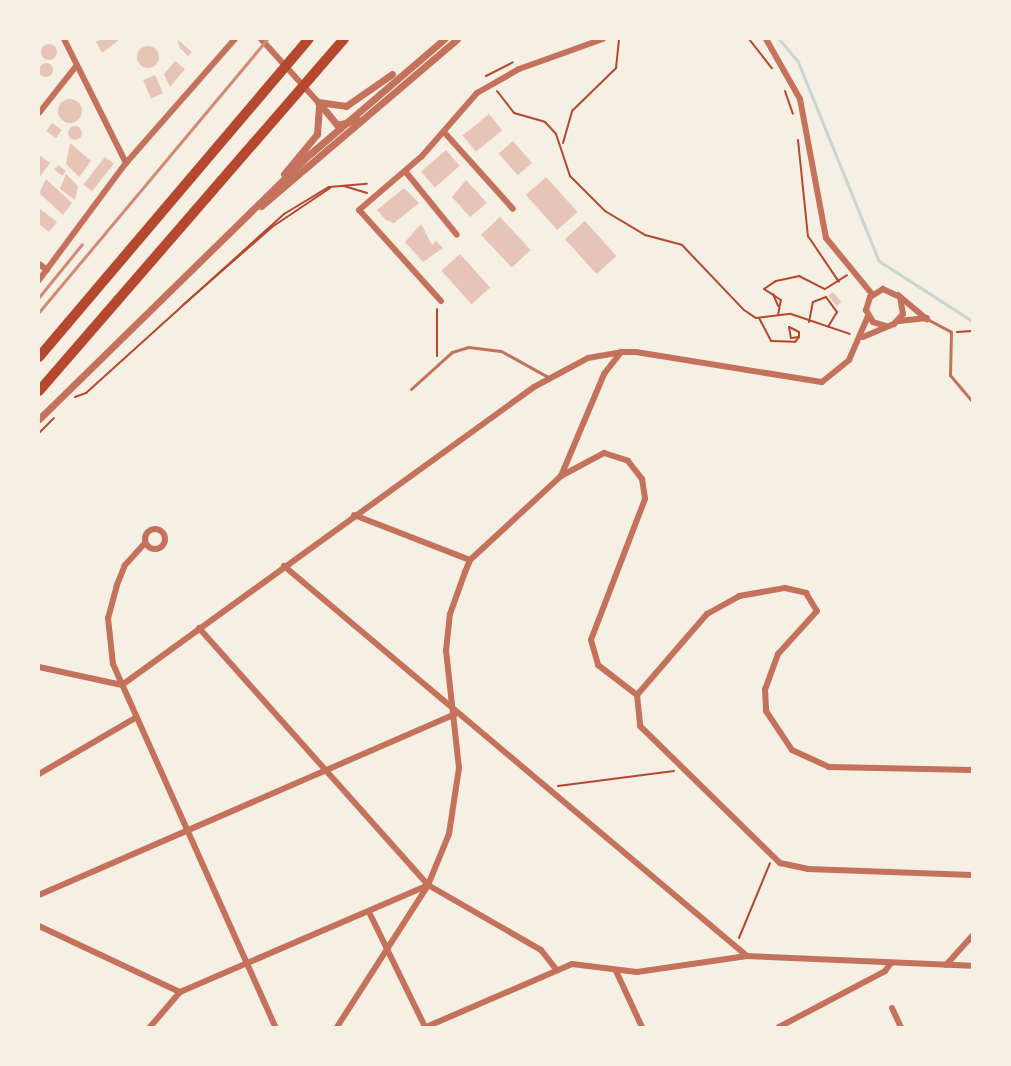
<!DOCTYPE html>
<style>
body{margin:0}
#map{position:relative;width:1011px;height:1066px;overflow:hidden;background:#f6efe4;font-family:"Noto Sans",sans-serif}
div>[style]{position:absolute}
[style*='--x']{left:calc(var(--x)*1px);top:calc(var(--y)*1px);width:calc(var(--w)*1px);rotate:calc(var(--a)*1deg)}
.stream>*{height:3px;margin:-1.5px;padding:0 1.5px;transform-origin:1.5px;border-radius:1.5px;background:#c9d6d2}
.building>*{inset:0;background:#e6c5b7;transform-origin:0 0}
.round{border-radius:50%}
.path>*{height:2px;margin:-1px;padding:0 1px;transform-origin:1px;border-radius:1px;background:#b5482f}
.service>*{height:3px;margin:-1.5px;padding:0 1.5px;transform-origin:1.5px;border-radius:1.5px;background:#c5725c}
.minor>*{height:6px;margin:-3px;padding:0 3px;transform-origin:3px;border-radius:3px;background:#c5725c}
.minor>.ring{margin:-3px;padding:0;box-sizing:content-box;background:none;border:6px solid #c5725c;border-radius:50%}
.tertiary>*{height:7px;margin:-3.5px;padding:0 3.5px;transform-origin:3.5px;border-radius:3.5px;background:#c5725c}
.motorway>*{height:10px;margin:-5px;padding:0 5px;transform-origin:5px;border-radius:5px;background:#b5482f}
.rail>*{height:3px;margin:-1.5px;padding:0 1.5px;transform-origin:1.5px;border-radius:1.5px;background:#cf8b77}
span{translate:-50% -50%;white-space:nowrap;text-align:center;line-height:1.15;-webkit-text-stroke:5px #f6efe4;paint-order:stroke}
.frame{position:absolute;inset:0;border:40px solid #f6efe4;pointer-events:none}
</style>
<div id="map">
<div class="stream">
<i style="--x:779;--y:39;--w:30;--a:50"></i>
<i style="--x:798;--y:62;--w:215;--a:67.9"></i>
<i style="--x:879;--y:261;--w:111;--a:32.8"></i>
</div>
<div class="building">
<i style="clip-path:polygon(120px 39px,102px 53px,96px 42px,101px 39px)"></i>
<i style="clip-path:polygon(177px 39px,192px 52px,188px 56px,180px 48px)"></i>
<i class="round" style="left:41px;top:44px;width:16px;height:16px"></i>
<i class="round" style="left:137px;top:46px;width:22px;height:22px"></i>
<i style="clip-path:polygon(175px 61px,185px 69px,170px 87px,164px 74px)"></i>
<i class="round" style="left:39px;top:63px;width:14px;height:14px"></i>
<i style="left:155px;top:75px;width:20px;height:13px;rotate:66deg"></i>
<i class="round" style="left:58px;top:99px;width:24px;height:24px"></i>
<i style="left:489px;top:114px;width:21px;height:34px;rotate:51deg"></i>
<i style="left:52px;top:123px;width:12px;height:10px;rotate:35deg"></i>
<i class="round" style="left:68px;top:126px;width:14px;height:14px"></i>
<i style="left:513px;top:141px;width:29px;height:19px;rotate:49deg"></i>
<i style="clip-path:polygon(70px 143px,91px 161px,79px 177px,66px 164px)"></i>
<i style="left:446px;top:150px;width:21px;height:33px;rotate:49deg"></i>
<i style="clip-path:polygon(39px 155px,50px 163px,39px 178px)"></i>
<i style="left:105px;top:157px;width:11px;height:35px;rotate:38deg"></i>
<i style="left:58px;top:165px;width:10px;height:6px;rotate:37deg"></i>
<i style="clip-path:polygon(66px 174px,78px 186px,75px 200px,60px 189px)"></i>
<i style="left:546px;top:177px;width:47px;height:27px;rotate:48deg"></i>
<i style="clip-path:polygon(46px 179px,72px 203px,63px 215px,39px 193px)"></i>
<i style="clip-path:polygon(466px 180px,487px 203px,470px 217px,452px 197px)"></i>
<i style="clip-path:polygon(404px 188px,419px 203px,394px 223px,386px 220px,377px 210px)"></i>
<i style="clip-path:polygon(39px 208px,57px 222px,49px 232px,39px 224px)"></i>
<i style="left:500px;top:217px;width:45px;height:26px;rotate:47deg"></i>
<i style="left:585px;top:221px;width:47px;height:27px;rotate:48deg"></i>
<i style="clip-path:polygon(421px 224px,432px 245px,436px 241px,443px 248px,423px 262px,405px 242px)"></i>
<i style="left:460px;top:254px;width:45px;height:25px;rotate:48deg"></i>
<i style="left:833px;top:292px;width:13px;height:6px;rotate:51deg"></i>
</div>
<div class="path">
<i style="--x:749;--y:39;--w:37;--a:52"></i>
<i style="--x:486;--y:76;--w:30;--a:-27"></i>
<i style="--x:497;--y:91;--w:28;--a:52"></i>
<i style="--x:514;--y:113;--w:32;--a:16"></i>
<i style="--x:545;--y:122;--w:16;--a:47"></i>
<i style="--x:556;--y:134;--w:44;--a:71.6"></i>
<i style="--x:570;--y:176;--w:49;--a:45"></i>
<i style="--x:605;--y:211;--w:47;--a:31"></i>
<i style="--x:645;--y:235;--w:38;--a:15"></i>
<i style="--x:682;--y:245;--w:90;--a:46.4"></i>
<i style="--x:744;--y:310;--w:14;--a:34"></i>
<i style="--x:756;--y:318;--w:35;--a:-7"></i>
<i style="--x:791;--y:314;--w:62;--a:18.7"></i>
<i style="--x:785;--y:91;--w:24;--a:71"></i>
<i style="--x:798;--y:140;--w:97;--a:84.1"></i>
<i style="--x:808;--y:236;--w:55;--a:56"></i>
<i style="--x:563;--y:143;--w:33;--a:-74"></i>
<i style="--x:572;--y:111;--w:62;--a:-44.3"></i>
<i style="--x:616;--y:68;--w:29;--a:-84"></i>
<i style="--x:344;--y:186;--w:24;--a:17"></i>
<i style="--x:773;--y:294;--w:13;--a:67"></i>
<i style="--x:183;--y:305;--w:118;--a:-41.2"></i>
<i style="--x:272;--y:227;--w:70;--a:-33.9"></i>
<i style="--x:778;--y:315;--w:15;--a:-79"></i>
<i style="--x:781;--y:300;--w:20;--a:-147"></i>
<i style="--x:764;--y:289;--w:14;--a:-34"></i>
<i style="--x:776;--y:281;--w:24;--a:-12"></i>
<i style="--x:799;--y:276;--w:29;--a:27"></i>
<i style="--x:825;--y:289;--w:26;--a:-32"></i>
<i style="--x:759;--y:318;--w:26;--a:62"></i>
<i style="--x:771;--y:341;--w:24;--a:2"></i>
<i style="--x:795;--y:342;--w:6;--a:-51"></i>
<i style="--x:799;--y:337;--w:5;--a:-90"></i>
<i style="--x:799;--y:332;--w:11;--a:-153"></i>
<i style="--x:789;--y:327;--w:11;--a:80"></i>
<i style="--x:791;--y:338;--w:8;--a:-7"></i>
<i style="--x:809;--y:322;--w:20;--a:-79"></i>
<i style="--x:813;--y:302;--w:14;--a:-21"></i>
<i style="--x:826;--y:297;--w:19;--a:54"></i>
<i style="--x:837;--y:312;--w:17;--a:121"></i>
<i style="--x:957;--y:332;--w:15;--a:-4"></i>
<i style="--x:437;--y:356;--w:47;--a:-90"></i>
<i style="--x:75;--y:397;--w:12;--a:-20"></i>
<i style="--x:86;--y:393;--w:267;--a:-42.1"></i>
<i style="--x:284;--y:214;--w:52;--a:-31"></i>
<i style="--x:329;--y:187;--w:38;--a:-5"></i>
<i style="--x:39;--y:433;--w:21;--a:-45"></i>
<i style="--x:558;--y:786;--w:117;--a:-7.4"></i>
<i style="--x:739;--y:938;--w:81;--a:-67.5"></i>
</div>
<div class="service">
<i style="--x:927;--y:319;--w:27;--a:28"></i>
<i style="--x:951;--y:332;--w:43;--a:91.3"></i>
<i style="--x:950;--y:375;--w:34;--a:50"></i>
<i style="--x:411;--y:389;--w:55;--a:-42.1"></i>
<i style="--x:452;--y:352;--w:17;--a:-17"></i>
<i style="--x:468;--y:347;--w:33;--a:7"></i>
<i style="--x:501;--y:351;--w:56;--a:28.9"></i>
</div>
<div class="minor">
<i style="--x:64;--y:39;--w:139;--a:63.4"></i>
<i style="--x:261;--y:39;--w:85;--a:47.9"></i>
<i style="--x:766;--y:39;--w:69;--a:60.5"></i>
<i style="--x:800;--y:99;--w:141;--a:79.4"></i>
<i style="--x:826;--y:238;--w:72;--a:50.6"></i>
<i style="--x:39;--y:113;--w:61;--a:-51.6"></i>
<i style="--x:444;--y:132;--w:103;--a:48.1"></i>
<i style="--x:405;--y:171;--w:82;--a:50.9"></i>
<i style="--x:39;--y:264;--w:10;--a:37"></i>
<i style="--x:39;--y:280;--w:146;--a:-53.4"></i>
<i style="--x:126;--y:163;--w:165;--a:-48.7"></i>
<i style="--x:898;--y:295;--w:38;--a:40"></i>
<i style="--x:441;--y:301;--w:122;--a:-132"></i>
<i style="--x:359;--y:210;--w:83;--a:-40.6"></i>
<i style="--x:422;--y:156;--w:84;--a:-48.9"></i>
<i style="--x:477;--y:93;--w:48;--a:-29.7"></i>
<i style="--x:519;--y:69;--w:89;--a:-19.7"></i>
<i style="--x:899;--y:321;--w:28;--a:-6"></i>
<i style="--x:863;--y:337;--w:34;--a:-23"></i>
<i style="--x:894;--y:324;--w:13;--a:-48"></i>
<i style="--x:903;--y:314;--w:17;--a:-100"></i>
<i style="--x:900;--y:297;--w:19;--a:-155"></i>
<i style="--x:883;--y:289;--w:15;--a:148"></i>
<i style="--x:870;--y:297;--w:14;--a:107"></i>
<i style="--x:866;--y:310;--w:14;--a:60"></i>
<i style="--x:873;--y:322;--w:14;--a:17"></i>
<i style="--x:561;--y:476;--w:49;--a:-28.1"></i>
<i style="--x:604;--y:453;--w:25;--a:18"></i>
<i style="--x:628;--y:461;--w:23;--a:52"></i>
<i style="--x:642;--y:479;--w:20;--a:81"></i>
<i style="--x:645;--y:499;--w:151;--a:111"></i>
<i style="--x:591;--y:640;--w:26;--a:74"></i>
<i style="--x:598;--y:665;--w:49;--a:37.6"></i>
<i style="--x:354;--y:515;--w:124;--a:21.2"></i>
<i class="ring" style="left:145px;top:529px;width:14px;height:14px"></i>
<i style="--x:145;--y:543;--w:30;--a:132"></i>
<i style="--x:125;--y:565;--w:22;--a:112"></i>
<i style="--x:117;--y:585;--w:34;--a:105"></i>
<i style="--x:108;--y:618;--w:46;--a:83.8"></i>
<i style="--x:113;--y:664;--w:398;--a:65.9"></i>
<i style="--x:284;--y:566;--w:605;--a:40.11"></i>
<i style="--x:199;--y:628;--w:344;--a:48.3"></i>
<i style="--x:428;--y:885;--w:130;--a:29.9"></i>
<i style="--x:541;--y:950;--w:24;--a:52"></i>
<i style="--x:39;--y:667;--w:85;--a:12.2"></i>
<i style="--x:122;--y:685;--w:508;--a:-35.88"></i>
<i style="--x:534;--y:387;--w:61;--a:-28.2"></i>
<i style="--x:588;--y:358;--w:34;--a:-10"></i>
<i style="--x:637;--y:695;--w:107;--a:-49.2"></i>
<i style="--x:707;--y:614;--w:37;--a:-29"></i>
<i style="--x:739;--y:596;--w:47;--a:-9.9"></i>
<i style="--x:785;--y:588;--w:22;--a:13"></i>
<i style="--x:806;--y:593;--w:21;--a:59"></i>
<i style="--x:817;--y:611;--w:58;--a:132.2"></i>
<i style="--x:778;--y:654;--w:37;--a:110"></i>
<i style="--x:765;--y:689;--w:22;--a:87"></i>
<i style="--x:766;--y:711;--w:47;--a:56.3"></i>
<i style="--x:792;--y:750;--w:41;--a:24.7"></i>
<i style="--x:829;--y:767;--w:143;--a:1.2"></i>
<i style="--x:637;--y:695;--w:31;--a:84"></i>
<i style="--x:640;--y:726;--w:196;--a:44.4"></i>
<i style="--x:780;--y:863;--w:29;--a:12"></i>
<i style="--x:808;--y:869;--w:164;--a:2.1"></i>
<i style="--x:39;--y:774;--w:113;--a:-30.2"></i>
<i style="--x:39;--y:895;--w:454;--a:-23.5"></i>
<i style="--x:369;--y:912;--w:128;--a:64"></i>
<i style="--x:39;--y:926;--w:156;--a:25.1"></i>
<i style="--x:946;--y:965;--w:39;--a:-48"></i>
<i style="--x:616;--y:971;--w:62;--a:65.1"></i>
<i style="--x:892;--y:1008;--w:21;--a:65"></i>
<i style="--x:150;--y:1027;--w:46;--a:-49.4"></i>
<i style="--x:180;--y:992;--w:270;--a:-23.3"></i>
<i style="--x:337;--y:1027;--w:169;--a:-57.3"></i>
<i style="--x:428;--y:885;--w:55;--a:-67.6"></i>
<i style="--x:449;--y:834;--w:67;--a:-81.4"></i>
<i style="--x:459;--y:768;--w:118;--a:-96.3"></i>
<i style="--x:446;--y:651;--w:37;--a:-84"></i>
<i style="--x:450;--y:614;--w:45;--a:-70.3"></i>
<i style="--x:465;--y:572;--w:13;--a:-67"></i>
<i style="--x:470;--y:560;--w:124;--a:-42.7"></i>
<i style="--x:561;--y:476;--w:111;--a:-67.1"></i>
<i style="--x:604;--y:374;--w:28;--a:-52"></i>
<i style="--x:621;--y:352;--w:15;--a:0"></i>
<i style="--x:636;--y:352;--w:188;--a:9.2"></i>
<i style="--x:822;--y:382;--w:35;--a:-39"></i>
<i style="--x:849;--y:360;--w:48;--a:-66.6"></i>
<i style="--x:426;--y:1027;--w:159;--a:-23.3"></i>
<i style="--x:572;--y:964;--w:65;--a:7"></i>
<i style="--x:637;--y:972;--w:111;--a:-8.3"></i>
<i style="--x:747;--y:956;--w:225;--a:2.5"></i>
<i style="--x:779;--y:1027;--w:120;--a:-27.8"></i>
<i style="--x:885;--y:971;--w:10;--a:-53"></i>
</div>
<div class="tertiary">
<i style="--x:318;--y:102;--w:30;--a:50"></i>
<i style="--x:337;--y:125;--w:21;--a:-14"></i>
<i style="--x:318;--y:102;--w:28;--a:8"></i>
<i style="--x:346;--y:106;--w:56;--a:-34.8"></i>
<i style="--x:284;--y:174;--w:52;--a:-50.5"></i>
<i style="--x:317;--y:134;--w:29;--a:-86"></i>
<i style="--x:261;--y:206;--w:257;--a:-40.4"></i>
<i style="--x:39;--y:419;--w:379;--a:-44.4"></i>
<i style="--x:310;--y:154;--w:177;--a:-40.6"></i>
</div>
<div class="motorway">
<i style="--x:39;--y:357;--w:417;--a:-49.7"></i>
<i style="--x:39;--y:391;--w:466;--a:-49.1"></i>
</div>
<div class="rail">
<i style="--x:39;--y:297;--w:68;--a:-50.9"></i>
<i style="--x:39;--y:312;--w:356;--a:-50.1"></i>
</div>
<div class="frame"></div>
</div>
